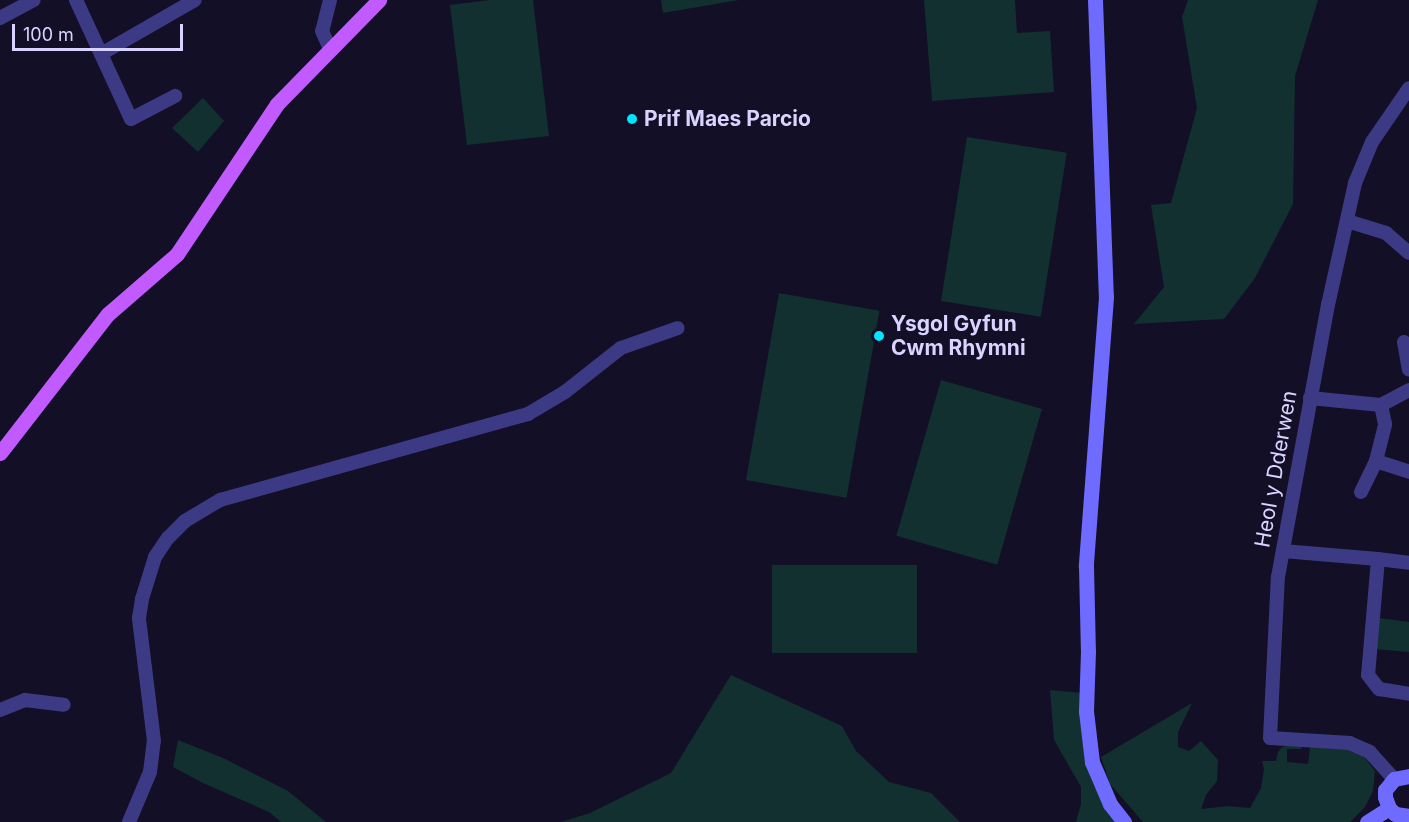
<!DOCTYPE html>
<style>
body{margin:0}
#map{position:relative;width:1409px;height:822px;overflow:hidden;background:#130f26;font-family:Inter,sans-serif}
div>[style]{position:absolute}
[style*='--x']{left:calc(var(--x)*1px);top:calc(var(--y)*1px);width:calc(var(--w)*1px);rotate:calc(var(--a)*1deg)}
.green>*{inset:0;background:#12302f;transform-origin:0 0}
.minor>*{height:14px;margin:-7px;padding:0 7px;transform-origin:7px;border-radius:7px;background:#3d3a85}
.secondary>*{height:15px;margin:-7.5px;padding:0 7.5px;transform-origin:7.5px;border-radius:7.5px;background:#6f6bff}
.primary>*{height:15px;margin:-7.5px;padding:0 7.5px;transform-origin:7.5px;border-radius:7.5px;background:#c25bff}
.dots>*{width:16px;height:16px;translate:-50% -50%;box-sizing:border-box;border:3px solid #130f26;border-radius:50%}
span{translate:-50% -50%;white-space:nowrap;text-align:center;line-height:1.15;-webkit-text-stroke:4.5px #130f26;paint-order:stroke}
.poi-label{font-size:21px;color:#d9d4ff;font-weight:700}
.left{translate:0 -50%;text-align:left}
.street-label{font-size:21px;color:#d9d4ff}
.scale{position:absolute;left:12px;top:24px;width:171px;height:27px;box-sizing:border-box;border:3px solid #d9d4ff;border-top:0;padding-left:8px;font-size:18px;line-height:21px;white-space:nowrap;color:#d9d4ff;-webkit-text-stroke:4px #130f26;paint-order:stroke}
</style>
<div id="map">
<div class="green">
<i style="clip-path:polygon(490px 0,533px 0,549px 136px,467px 145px,450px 5px)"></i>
<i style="clip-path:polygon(661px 0,739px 0,663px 13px)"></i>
<i style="clip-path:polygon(924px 0,1015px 0,1017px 33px,1050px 31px,1054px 92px,932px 101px)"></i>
<i style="clip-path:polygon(1188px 0,1318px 0,1295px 76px,1293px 204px,1255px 278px,1224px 319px,1134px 324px,1164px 287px,1151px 205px,1171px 203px,1197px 108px,1182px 17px)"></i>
<i style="clip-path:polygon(203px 98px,224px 121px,198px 152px,172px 128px)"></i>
<i style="left:967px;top:137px;width:101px;height:166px;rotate:9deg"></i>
<i style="left:779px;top:293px;width:102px;height:190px;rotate:10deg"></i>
<i style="left:941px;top:380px;width:105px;height:162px;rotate:16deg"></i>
<i style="left:917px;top:565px;width:88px;height:145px;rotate:90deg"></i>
<i style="clip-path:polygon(1379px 618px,1409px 622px,1409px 652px,1374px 649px)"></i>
<i style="clip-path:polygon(731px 675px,842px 726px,856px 751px,889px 782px,931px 793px,960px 822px,561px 822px,590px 813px,671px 773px)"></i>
<i style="clip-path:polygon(1050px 690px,1082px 693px,1085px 761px,1094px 786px,1117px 822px,1076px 822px,1081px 804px,1081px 787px,1054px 740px)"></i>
<i style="clip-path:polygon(1192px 703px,1178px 732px,1178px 747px,1189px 751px,1201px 741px,1218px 760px,1217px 781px,1206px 795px,1201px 809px,1227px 806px,1250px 808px,1261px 788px,1264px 769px,1262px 761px,1276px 761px,1278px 752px,1282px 747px,1291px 745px,1300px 745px,1302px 749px,1287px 749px,1287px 762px,1308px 764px,1310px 747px,1346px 749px,1362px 754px,1375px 771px,1373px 791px,1365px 807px,1350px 822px,1143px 822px,1110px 784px,1101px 757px)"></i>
<i style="clip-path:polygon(178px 740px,223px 758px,288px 791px,326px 822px,281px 822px,269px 812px,203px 783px,173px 767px)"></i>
</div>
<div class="minor">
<i style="--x:76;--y:0;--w:131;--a:65.2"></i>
<i style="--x:131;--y:119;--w:50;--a:-27.6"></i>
<i style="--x:330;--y:0;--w:32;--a:104"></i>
<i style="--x:322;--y:31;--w:20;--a:66"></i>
<i style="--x:0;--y:18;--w:38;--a:-28"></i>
<i style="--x:101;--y:54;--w:108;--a:-29.9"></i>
<i style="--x:1347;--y:221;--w:41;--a:17.1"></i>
<i style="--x:1386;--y:233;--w:30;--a:41"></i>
<i style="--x:1404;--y:342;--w:28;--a:80"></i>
<i style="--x:1310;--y:398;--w:71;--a:5.6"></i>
<i style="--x:1381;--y:405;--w:32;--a:-28"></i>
<i style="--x:1376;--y:461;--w:35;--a:18"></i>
<i style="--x:1361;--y:492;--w:34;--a:-64"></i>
<i style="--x:1376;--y:461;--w:38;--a:-76"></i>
<i style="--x:1385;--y:424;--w:19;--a:-102"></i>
<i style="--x:1283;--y:551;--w:95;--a:4.8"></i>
<i style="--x:1378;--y:559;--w:116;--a:94.9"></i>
<i style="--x:1368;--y:675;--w:18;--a:52"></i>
<i style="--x:1379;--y:689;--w:30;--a:9"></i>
<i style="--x:1378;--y:559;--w:31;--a:7"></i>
<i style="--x:0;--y:710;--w:27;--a:-22"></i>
<i style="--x:25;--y:700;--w:39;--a:7"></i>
<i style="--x:1394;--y:779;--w:36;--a:-132"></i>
<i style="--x:1370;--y:752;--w:22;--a:-156"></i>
<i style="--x:1350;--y:743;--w:80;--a:-176.4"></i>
<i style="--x:1270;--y:738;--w:161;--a:-87.2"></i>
<i style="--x:1278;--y:577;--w:277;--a:-79.6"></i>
<i style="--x:1328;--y:305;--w:125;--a:-77.5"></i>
<i style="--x:1355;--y:183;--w:44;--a:-67.5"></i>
<i style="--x:1372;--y:142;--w:65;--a:-55.6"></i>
<i style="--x:129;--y:822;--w:54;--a:-67.2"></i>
<i style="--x:150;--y:772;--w:31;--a:-83"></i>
<i style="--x:154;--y:741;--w:124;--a:-97"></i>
<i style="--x:139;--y:618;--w:19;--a:-81"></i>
<i style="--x:142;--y:599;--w:44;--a:-72.8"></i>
<i style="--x:155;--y:557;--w:23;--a:-56"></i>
<i style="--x:168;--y:538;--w:24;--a:-45"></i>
<i style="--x:185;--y:521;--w:41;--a:-31"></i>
<i style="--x:220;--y:500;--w:320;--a:-15.6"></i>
<i style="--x:528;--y:414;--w:43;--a:-30.7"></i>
<i style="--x:565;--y:392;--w:71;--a:-38.2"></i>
<i style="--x:621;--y:348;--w:60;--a:-19.3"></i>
</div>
<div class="secondary">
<i style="--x:1095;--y:0;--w:297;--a:87.9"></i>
<i style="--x:1106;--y:297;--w:270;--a:94.3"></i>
<i style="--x:1086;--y:566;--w:85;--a:88.7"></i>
<i style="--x:1088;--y:651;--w:60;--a:91.9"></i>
<i style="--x:1086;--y:711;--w:51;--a:83.3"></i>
<i style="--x:1092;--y:762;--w:46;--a:66.8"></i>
<i style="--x:1110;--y:804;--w:23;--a:52"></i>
<i style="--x:1409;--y:776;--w:15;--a:169"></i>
<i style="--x:1394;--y:779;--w:14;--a:129"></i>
<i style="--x:1385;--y:790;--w:7;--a:90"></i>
<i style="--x:1385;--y:797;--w:12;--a:70"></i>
<i style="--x:1389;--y:808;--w:8;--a:45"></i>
<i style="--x:1395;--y:814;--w:14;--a:8"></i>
<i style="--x:1367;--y:822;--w:26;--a:-32"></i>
</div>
<div class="primary">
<i style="--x:0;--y:453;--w:176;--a:-52.2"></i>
<i style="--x:108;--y:314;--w:91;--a:-41"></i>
<i style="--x:177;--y:254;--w:180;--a:-56.3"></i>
<i style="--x:277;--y:104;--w:146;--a:-45.6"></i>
</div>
<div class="dots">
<i style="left:632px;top:119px;background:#00e5ff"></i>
<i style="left:879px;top:336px;background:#00e5ff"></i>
</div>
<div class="poi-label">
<span class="left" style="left:644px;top:119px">Prif Maes Parcio</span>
<span class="left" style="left:891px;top:336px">Ysgol Gyfun<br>Cwm Rhymni</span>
</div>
<div class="street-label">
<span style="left:1276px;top:469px;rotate:-80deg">Heol y Dderwen</span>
</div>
<div class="scale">100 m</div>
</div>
